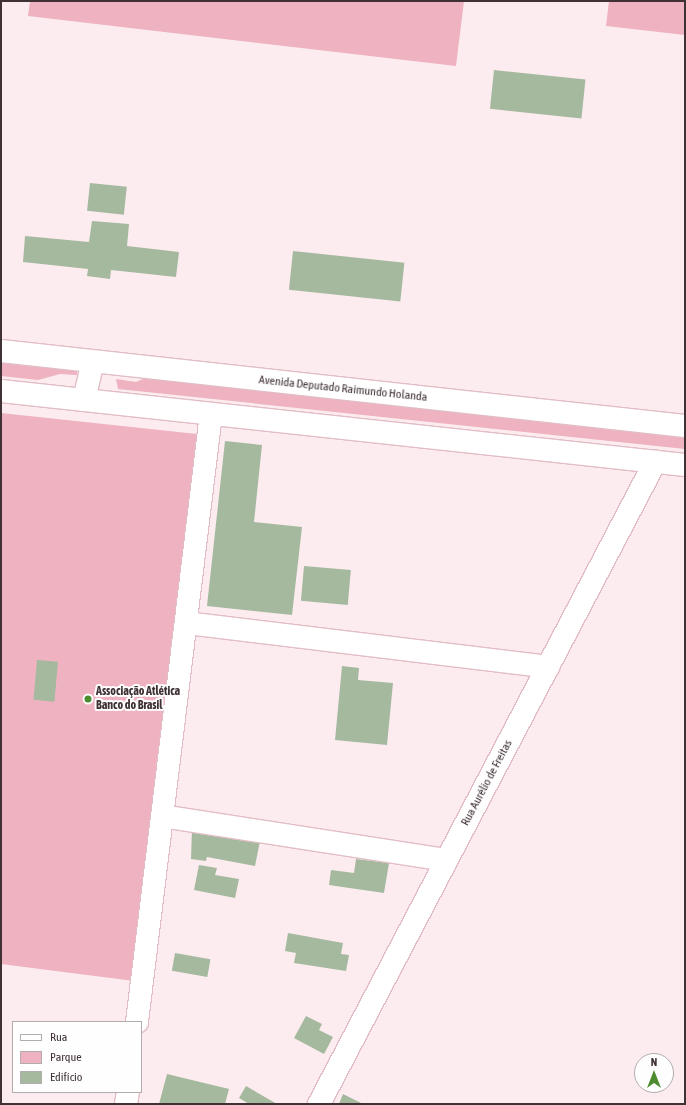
<!DOCTYPE html>
<meta charset="utf-8">
<style>
body{margin:0}
#map{position:relative;width:686px;height:1105px;overflow:hidden;background:#fcecef;font-family:"Asap Condensed",sans-serif}
div>[style]{position:absolute}
[style*='--x']{left:calc(var(--x)*1px);top:calc(var(--y)*1px);width:calc(var(--w)*1px);rotate:calc(var(--a)*1deg)}
.green>*{inset:0;background:#eeb2c0}
.building>*{inset:0;background:#a5b99e;transform-origin:0 0}
.roads{filter:drop-shadow(1px 0 #e2bdc5) drop-shadow(-1px 0 #e2bdc5) drop-shadow(0 1px #e2bdc5) drop-shadow(0 -1px #e2bdc5)}
.minor>*{height:22px;margin:-11px;padding:0 11px;transform-origin:11px;border-radius:11px;background:#fff}
.major>*{height:22px;margin:-11px;padding:0 11px;transform-origin:11px;border-radius:11px;background:#fff}
.dots>*{width:11px;height:11px;translate:-50% -50%;box-sizing:border-box;border:2px solid #fefefe;border-radius:50%}
span{translate:-50% -50%;white-space:nowrap;text-align:center;line-height:1.15;-webkit-text-stroke:4px #fefefe;paint-order:stroke}
.street-label{font-size:12px;color:#3f3134}
.poi-label{font-size:12px;color:#3f3134;font-weight:700}
.left{translate:0 -50%;text-align:left}
.frame{position:absolute;inset:0;border:2px solid #3f3134;pointer-events:none}
.legend{position:absolute;left:12px;top:1021px;width:130px;height:72px;box-sizing:border-box;background:#fefefe;border:1px solid #b2acad;margin:0;padding:5px 7px;list-style:none;font-size:12px;color:#3f3134}
.legend li{display:flex;align-items:center;gap:8px;height:20px}
.legend b{width:20px;border:1px solid #b2acad}
.north{position:absolute;left:634px;top:1053px;width:40px;height:40px;box-sizing:border-box;background:#fefefe;border:1px solid #b2acad;border-radius:50%;rotate:0deg;font-size:11px;font-weight:700;line-height:16px;text-align:center;color:#3f3134}
.north::after{content:'';display:block;margin:auto;width:14px;height:18px;background:#4b8c2e;clip-path:polygon(50% 0,100% 100%,50% 72%,0 100%)}
</style>
<div id="map">
<div class="green">
<i style="clip-path:polygon(30px 1px,464px 1px,456px 66px,28px 16px)"></i>
<i style="clip-path:polygon(609px 1px,685px 1px,685px 35px,606px 26px)"></i>
<i style="clip-path:polygon(1px 360px,77px 368px,77px 375px,60px 374px,38px 380px,1px 376px)"></i>
<i style="clip-path:polygon(150px 376px,685px 434px,685px 449px,118px 389px,116px 379px,136px 382px)"></i>
<i style="clip-path:polygon(1px 413px,206px 435px,142px 982px,1px 964px)"></i>
</div>
<div class="building">
<i style="left:494px;top:70px;width:92px;height:39px;rotate:6deg"></i>
<i style="left:90px;top:183px;width:37px;height:28px;rotate:6deg"></i>
<i style="clip-path:polygon(92px 221px,129px 224px,127px 246px,179px 252px,176px 277px,111px 270px,110px 279px,87px 276px,88px 269px,23px 262px,25px 236px,89px 242px)"></i>
<i style="left:293px;top:251px;width:112px;height:39px;rotate:6deg"></i>
<i style="clip-path:polygon(225px 441px,262px 445px,254px 522px,302px 527px,292px 615px,207px 606px)"></i>
<i style="left:304px;top:566px;width:47px;height:35px;rotate:5deg"></i>
<i style="left:37px;top:660px;width:21px;height:40px;rotate:5deg"></i>
<i style="clip-path:polygon(342px 666px,359px 668px,358px 680px,393px 683px,387px 745px,335px 740px)"></i>
<i style="clip-path:polygon(192px 828px,260px 841px,255px 866px,207px 857px,206px 861px,191px 859px)"></i>
<i style="clip-path:polygon(356px 859px,389px 863px,384px 893px,329px 885px,331px 870px,354px 873px)"></i>
<i style="clip-path:polygon(199px 865px,217px 868px,215px 875px,239px 879px,235px 898px,194px 890px)"></i>
<i style="clip-path:polygon(288px 933px,343px 943px,341px 954px,349px 955px,346px 971px,294px 963px,296px 953px,285px 951px)"></i>
<i style="left:175px;top:953px;width:36px;height:18px;rotate:10deg"></i>
<i style="clip-path:polygon(306px 1016px,322px 1024px,319px 1030px,333px 1037px,324px 1054px,294px 1038px)"></i>
<i style="clip-path:polygon(167px 1074px,229px 1089px,225px 1104px,159px 1104px)"></i>
<i style="clip-path:polygon(246px 1086px,277px 1104px,249px 1104px,239px 1098px)"></i>
<i style="clip-path:polygon(343px 1094px,363px 1104px,339px 1104px)"></i>
</div>
<div class="roads">
<div class="minor">
<i style="--x:186;--y:623;--w:365;--a:6.9"></i>
<i style="--x:162;--y:816;--w:287;--a:8.8"></i>
<i style="--x:137;--y:1022;--w:612;--a:-83.06"></i>
<i style="--x:126;--y:1104;--w:12;--a:-81"></i>
<i style="--x:319;--y:1104;--w:725;--a:-62.37"></i>
</div>
<div class="major">
<i style="--x:1;--y:351;--w:688;--a:6.26"></i>
<i style="--x:1;--y:391;--w:688;--a:6.17"></i>
<i style="--x:84;--y:400;--w:39;--a:-77"></i>
</div>
</div>
<div class="dots">
<i style="left:88px;top:699px;background:#4b8c2e"></i>
</div>
<div class="street-label">
<span style="left:343px;top:389px;rotate:6deg">Avenida Deputado Raimundo Holanda</span>
<span style="left:487px;top:783px;rotate:-62deg">Rua Aurélio de Freitas</span>
</div>
<div class="poi-label">
<span class="left" style="left:96px;top:699px">Associação Atlética<br>Banco do Brasil</span>
</div>
<div class="frame"></div>
<ul class="legend">
<li><b style="height:5px;background:#fff"></b>Rua</li>
<li><b style="height:11px;background:#eeb2c0"></b>Parque</li>
<li><b style="height:11px;background:#a5b99e"></b>Edifício</li>
</ul>
<div class="north">N</div>
</div>
